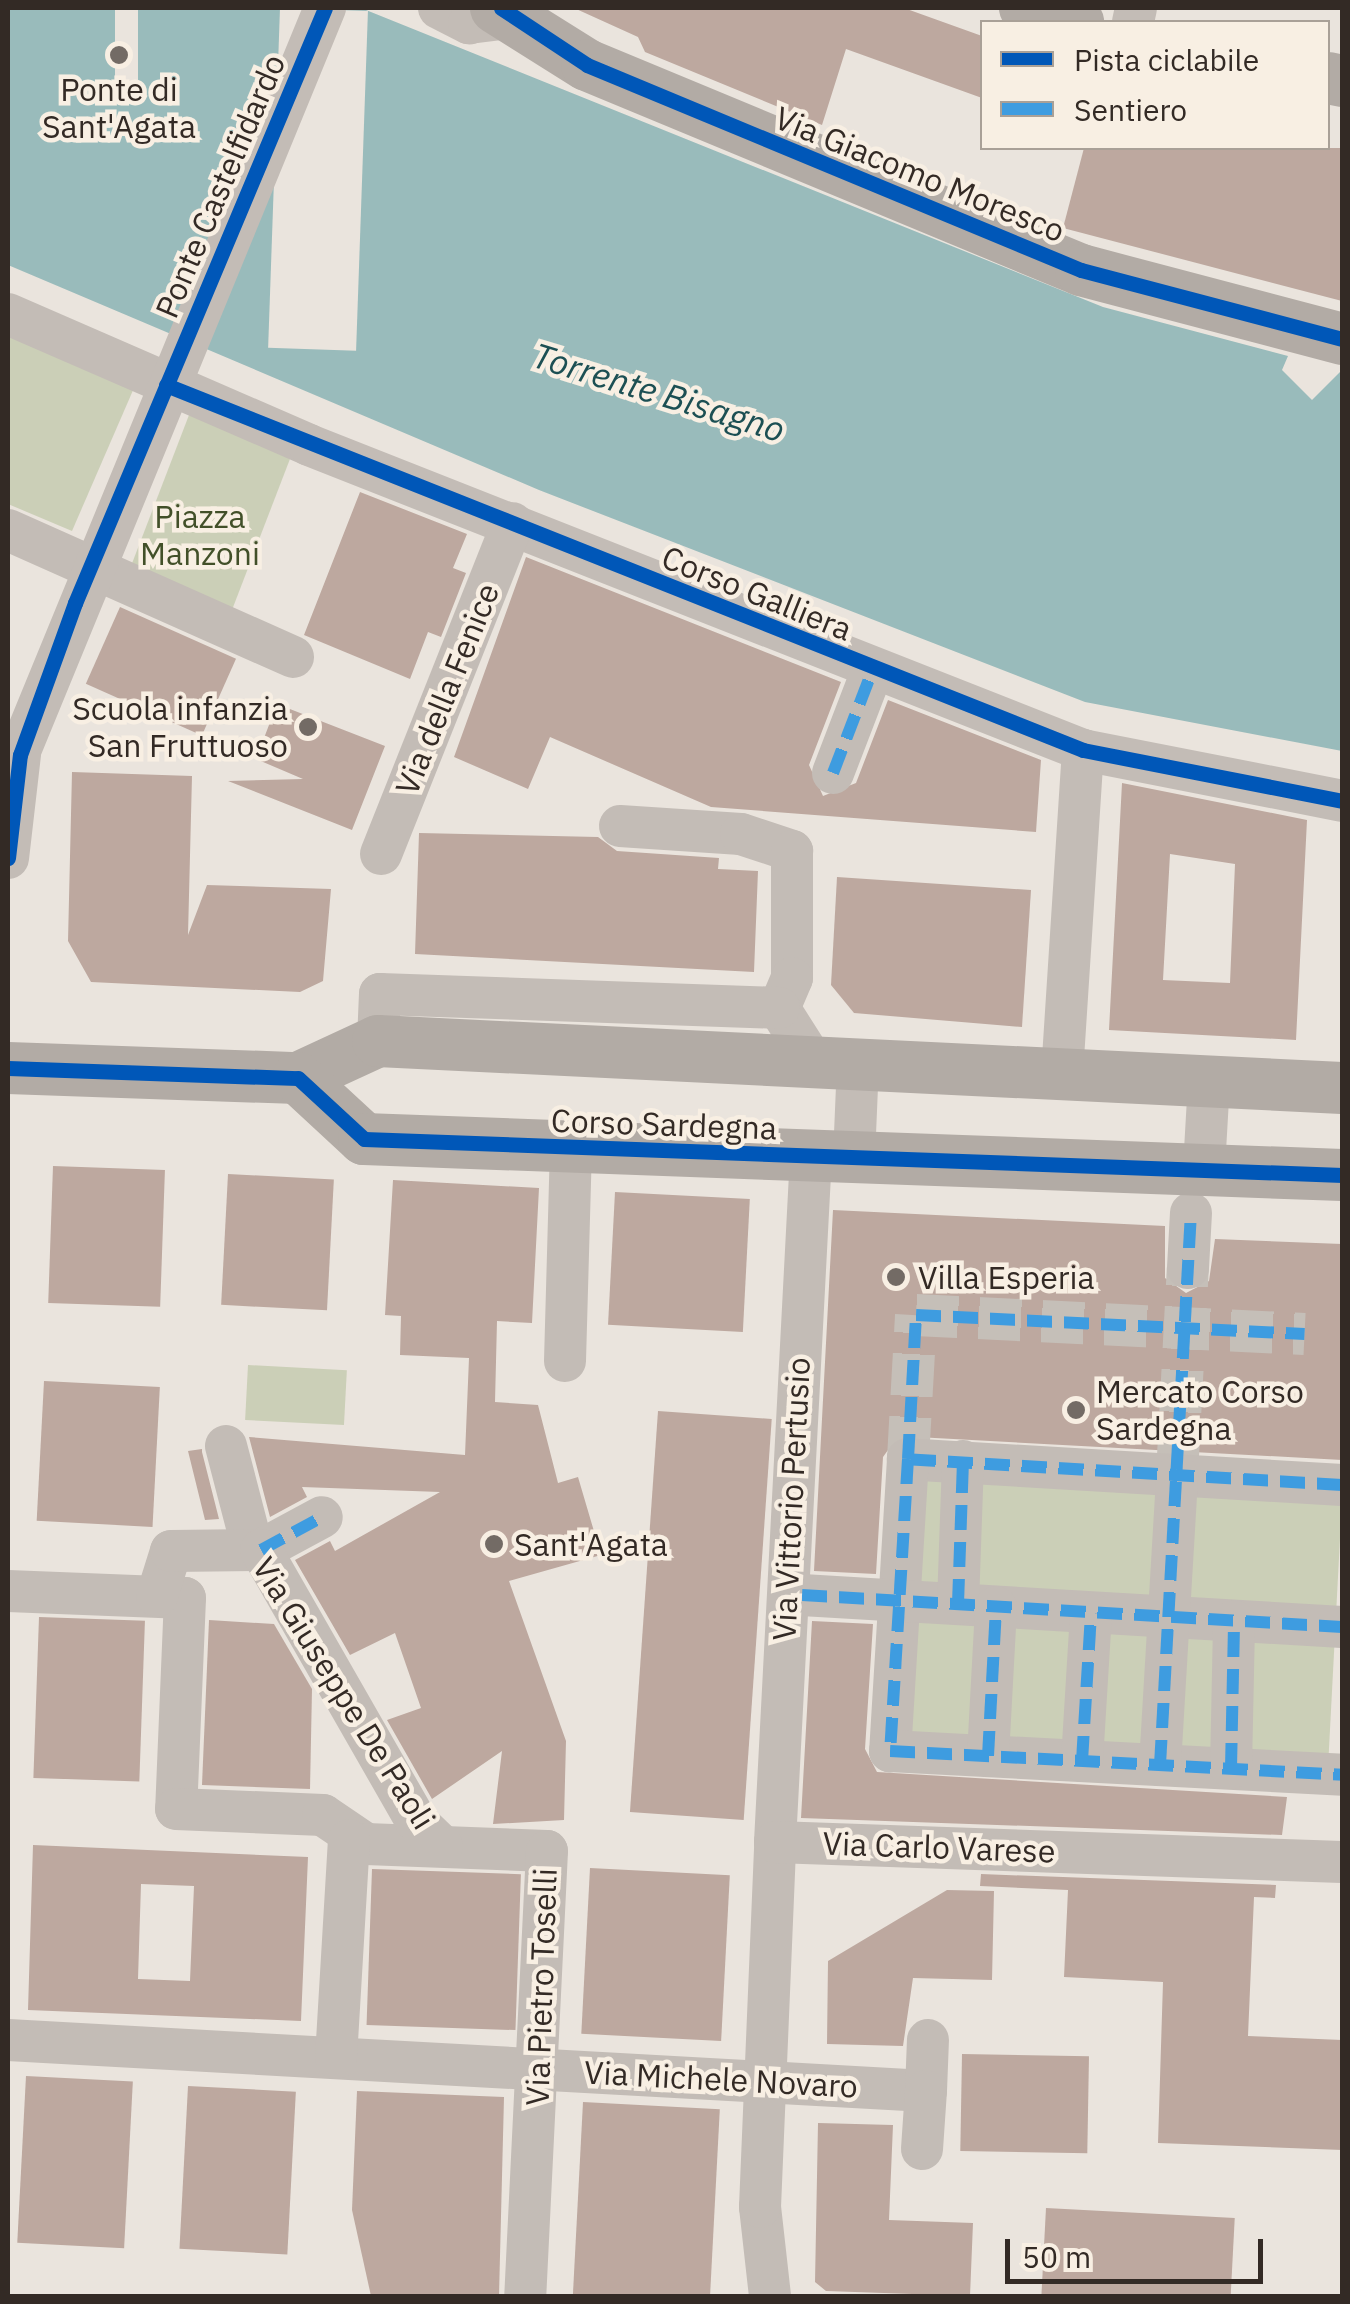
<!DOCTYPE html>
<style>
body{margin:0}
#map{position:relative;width:1350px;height:2304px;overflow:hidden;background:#eae4dd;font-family:"IBM Plex Sans",sans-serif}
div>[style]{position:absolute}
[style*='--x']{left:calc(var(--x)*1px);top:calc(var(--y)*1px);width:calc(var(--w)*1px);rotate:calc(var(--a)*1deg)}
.green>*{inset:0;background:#cbcfb7;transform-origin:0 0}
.water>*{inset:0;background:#9bb}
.pier>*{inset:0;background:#eae4dd;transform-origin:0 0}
.building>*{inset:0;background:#bda89f;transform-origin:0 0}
.minor-tunnel>*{height:42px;margin-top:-21px;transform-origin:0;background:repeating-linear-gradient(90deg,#c5bfb8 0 42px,transparent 0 63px)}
.minor>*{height:42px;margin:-21px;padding:0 21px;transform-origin:21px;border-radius:21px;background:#c3bcb6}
.major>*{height:52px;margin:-26px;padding:0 26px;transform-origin:26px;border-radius:26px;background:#b2aba5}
.quiet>*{height:12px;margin-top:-6px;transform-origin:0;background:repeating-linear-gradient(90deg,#3e9ce0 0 25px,transparent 0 37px)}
.cycleway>*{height:15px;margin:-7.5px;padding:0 7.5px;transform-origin:7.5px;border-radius:7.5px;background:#0057b8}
.dots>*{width:28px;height:28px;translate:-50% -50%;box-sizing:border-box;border:5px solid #f8efe3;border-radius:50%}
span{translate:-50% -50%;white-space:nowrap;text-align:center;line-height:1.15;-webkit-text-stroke:9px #f8efe3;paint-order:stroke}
.poi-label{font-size:32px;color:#332a25}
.right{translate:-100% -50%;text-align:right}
.left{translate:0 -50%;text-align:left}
.street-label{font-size:32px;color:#332a25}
.park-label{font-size:32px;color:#425029}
.water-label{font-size:35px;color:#1c4f53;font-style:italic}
.frame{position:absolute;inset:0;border:10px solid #332a25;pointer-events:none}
.legend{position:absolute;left:980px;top:20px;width:350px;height:130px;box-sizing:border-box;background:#f8efe3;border:2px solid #a9a097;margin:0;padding:12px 18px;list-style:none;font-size:30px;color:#332a25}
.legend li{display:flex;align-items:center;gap:20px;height:50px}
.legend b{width:50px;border:2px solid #a9a097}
.scale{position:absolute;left:1005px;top:2239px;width:258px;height:45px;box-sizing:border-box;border:5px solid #332a25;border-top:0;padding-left:12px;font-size:30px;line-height:35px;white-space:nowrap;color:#332a25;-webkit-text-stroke:8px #f8efe3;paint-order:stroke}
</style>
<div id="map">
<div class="green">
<i style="clip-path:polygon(8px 333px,134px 388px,72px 531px,8px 504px)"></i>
<i style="left:189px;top:415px;width:110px;height:168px;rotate:21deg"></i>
<i style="left:248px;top:1365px;width:99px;height:55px;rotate:3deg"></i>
<i style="left:917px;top:1470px;width:426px;height:272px;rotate:3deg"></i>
</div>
<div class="water">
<i style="clip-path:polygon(8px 8px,361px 8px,1103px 307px,1288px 356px,1282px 370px,1312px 400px,1342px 370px,1342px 751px,1085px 702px,539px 490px,8px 265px)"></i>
</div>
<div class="pier">
<i style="left:115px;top:8px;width:23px;height:95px"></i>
<i style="left:280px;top:8px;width:88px;height:340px;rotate:2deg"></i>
</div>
<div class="building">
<i style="clip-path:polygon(574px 8px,904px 8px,982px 36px,982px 98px,846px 49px,822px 125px,645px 52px,638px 37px)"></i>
<i style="clip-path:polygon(1084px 148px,1342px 148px,1342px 301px,1063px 228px)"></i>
<i style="clip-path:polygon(360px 492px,467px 534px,453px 568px,466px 573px,441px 637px,428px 632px,410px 679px,304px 635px)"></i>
<i style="clip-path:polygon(526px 557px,841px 682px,809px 765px,823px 796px,856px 783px,888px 700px,1041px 760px,1036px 832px,711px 807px,550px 737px,528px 789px,454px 757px)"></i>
<i style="left:120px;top:607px;width:127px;height:84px;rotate:24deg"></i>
<i style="clip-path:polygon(277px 704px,385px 746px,352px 830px,228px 781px,303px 779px,256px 759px)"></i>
<i style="clip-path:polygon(72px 772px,192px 776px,188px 935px,207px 885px,331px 889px,323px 981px,300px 992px,91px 982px,68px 941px)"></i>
<i style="clip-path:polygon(evenodd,1122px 783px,1307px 820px,1296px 1040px,1109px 1030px,1122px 783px,1170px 854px,1235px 864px,1230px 983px,1163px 980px,1170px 854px)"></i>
<i style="clip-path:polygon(419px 833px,598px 837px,617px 851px,719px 858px,718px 869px,758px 871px,754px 972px,415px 954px)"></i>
<i style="clip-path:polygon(837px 877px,1031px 890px,1022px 1027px,854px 1013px,831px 985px)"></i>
<i style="left:53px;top:1166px;width:112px;height:137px;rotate:2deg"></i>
<i style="left:228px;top:1174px;width:106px;height:131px;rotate:3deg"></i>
<i style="clip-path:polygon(393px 1180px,539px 1188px,532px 1323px,497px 1321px,495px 1402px,538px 1405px,558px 1483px,578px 1477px,601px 1555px,509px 1581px,566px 1741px,564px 1820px,493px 1824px,502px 1751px,432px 1799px,387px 1720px,421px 1708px,395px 1633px,350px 1655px,295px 1560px,330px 1541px,335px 1551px,440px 1492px,302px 1487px,307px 1497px,270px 1517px,249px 1437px,465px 1455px,469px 1358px,400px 1355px,401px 1316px,385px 1315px)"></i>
<i style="left:615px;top:1192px;width:135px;height:133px;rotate:3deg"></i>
<i style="clip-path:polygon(833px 1210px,1165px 1226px,1165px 1278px,1186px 1293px,1209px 1281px,1215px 1239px,1342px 1244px,1342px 1460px,898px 1436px,883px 1457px,876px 1574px,814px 1571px)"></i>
<i style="left:44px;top:1381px;width:116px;height:140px;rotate:3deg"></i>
<i style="left:658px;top:1411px;width:114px;height:402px;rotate:4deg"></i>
<i style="clip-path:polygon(202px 1449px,202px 1452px,219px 1519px,205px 1520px,188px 1451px)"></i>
<i style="left:39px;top:1617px;width:106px;height:161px;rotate:2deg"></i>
<i style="clip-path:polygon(209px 1620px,274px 1624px,312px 1689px,310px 1789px,202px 1785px)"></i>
<i style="clip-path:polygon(812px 1621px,873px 1624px,865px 1749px,877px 1772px,1287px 1797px,1282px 1835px,801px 1818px)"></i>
<i style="clip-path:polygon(evenodd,33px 1845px,308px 1857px,301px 2021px,28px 2010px,33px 1845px,141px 1884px,194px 1886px,190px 1981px,138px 1979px,141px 1884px)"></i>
<i style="left:590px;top:1868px;width:140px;height:166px;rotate:3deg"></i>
<i style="left:372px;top:1869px;width:149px;height:156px;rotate:2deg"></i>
<i style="clip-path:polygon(981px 1874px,1276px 1885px,1275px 1898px,1254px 1897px,1248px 2036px,1342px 2040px,1342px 2150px,1158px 2143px,1163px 1982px,1064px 1977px,1068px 1890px,980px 1886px)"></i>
<i style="clip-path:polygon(947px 1890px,994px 1891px,992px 1980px,913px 1978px,903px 2046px,827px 2044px,828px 1961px)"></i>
<i style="left:962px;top:2054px;width:127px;height:97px;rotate:1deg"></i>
<i style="left:26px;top:2076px;width:107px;height:167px;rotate:3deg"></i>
<i style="left:188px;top:2086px;width:108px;height:163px;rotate:3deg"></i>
<i style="clip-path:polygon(357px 2091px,504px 2097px,499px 2296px,371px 2296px,352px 2210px)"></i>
<i style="left:583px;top:2102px;width:137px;height:195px;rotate:3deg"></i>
<i style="clip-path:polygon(818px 2123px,893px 2125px,889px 2220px,973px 2223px,970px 2296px,826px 2291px,815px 2282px)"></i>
<i style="left:1046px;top:2208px;width:189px;height:88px;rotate:3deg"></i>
</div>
<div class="minor-tunnel">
<i style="--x:908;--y:1459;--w:144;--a:-86.8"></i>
<i style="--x:916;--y:1315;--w:389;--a:2.8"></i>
<i style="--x:1177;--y:1475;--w:207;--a:-87"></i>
</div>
<div class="minor">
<i style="--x:439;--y:8;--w:34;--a:27"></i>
<i style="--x:469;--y:23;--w:40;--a:-7.1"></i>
<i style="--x:1133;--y:22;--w:14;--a:-78"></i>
<i style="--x:8;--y:314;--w:328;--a:23.5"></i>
<i style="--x:309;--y:445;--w:832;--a:21.51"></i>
<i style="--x:1083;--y:750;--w:264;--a:11.1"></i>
<i style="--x:8;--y:530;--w:312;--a:24"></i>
<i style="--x:833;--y:773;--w:111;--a:-69"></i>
<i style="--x:8;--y:780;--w:835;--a:-67.68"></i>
<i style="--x:620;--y:826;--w:121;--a:3.8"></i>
<i style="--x:741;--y:834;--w:54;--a:18.4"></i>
<i style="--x:792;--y:851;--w:127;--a:90"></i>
<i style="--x:792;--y:978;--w:33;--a:113"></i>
<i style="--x:779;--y:1008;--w:62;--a:57.6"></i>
<i style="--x:381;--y:854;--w:356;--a:-68.3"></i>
<i style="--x:8;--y:858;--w:104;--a:-83.4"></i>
<i style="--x:378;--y:1041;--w:47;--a:-87.6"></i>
<i style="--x:380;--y:994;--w:399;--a:2"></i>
<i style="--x:1062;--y:1074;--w:325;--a:-86.3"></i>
<i style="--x:854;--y:1158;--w:96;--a:-87.6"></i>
<i style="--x:1204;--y:1168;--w:88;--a:-86.7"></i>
<i style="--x:1188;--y:1268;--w:55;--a:-86.9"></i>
<i style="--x:565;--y:1361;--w:212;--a:-88.4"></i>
<i style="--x:226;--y:1446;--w:103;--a:75.4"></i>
<i style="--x:1342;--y:1485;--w:435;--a:-176.6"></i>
<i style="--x:908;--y:1459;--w:293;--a:93.5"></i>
<i style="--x:890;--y:1751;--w:453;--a:3"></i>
<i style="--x:261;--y:1550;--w:69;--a:-28.4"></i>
<i style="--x:8;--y:1591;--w:177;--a:2.3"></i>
<i style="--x:185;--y:1598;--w:211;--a:92.4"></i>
<i style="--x:176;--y:1809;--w:147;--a:2.3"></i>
<i style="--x:323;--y:1815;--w:52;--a:34"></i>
<i style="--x:366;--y:1844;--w:181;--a:2.2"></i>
<i style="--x:547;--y:1851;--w:446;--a:92.8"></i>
<i style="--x:802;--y:1595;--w:541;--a:3.39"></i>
<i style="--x:157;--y:1596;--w:47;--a:-72.7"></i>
<i style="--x:171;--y:1551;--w:90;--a:-0.6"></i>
<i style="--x:261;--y:1550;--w:312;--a:60.2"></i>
<i style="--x:416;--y:1821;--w:36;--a:44"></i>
<i style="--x:958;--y:1604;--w:143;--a:-88"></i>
<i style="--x:988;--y:1756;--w:149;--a:-86.9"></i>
<i style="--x:1082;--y:1761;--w:148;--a:-86.5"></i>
<i style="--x:1160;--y:1765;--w:290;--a:-86.6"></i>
<i style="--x:1231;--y:1768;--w:147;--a:-88.8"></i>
<i style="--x:775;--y:1842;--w:687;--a:-87"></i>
<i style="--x:8;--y:2040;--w:919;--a:3.18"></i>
<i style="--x:926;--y:2091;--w:51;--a:-87.8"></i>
<i style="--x:336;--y:2058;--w:218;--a:-86.6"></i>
<i style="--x:922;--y:2149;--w:58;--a:-86.1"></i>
<i style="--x:770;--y:2296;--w:90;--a:-96.4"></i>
<i style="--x:760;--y:2207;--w:365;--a:-87.6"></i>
<i style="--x:775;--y:1842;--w:567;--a:2.02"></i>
</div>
<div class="major">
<i style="--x:496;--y:8;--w:107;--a:32.1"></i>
<i style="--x:587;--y:65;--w:535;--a:22.54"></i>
<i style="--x:1081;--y:270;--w:270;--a:14.8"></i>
<i style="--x:1025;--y:8;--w:55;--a:14.8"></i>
<i style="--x:1328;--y:78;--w:14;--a:12"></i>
<i style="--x:8;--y:1068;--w:290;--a:2"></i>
<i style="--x:298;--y:1078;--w:88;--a:-24.8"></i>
<i style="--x:378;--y:1041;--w:965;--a:2.79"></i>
<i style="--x:298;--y:1078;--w:90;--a:42.7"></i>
<i style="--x:364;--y:1139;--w:979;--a:2.11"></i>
</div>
<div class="quiet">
<i style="--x:833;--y:773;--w:111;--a:-69"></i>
<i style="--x:908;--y:1459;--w:144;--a:-86.8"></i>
<i style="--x:916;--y:1315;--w:389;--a:2.8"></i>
<i style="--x:1342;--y:1485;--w:435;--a:-176.6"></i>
<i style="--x:908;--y:1459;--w:293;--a:93.5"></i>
<i style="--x:890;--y:1751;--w:453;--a:3"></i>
<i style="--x:261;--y:1550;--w:69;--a:-28.4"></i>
<i style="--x:802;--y:1595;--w:541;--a:3.39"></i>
<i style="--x:958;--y:1604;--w:143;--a:-88"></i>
<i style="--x:988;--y:1756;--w:149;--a:-86.9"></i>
<i style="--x:1082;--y:1761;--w:148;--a:-86.5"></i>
<i style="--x:1160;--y:1765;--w:553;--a:-86.79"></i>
<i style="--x:1231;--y:1768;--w:147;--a:-88.8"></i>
</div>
<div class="cycleway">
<i style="--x:501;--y:8;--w:103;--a:33.5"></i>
<i style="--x:587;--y:65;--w:535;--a:22.54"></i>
<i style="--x:1081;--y:270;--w:270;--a:14.8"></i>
<i style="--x:166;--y:385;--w:987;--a:21.7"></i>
<i style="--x:1083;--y:750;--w:264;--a:11.1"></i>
<i style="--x:8;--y:858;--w:104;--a:-83.4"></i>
<i style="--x:20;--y:755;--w:162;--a:-70.1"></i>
<i style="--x:75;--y:603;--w:645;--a:-67.21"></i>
<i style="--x:8;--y:1068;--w:290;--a:2"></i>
<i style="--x:298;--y:1078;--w:90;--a:42.7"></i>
<i style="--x:364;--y:1139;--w:979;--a:2.11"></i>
</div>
<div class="dots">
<i style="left:119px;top:55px;background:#736b65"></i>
<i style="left:308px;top:727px;background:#736b65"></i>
<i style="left:896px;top:1277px;background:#736b65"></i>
<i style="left:1076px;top:1410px;background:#736b65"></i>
<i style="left:494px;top:1544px;background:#736b65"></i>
</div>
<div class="poi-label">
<span style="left:119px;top:108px">Ponte di<br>Sant'Agata</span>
<span class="right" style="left:288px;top:727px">Scuola infanzia<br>San Fruttuoso</span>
<span class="left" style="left:918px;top:1277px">Villa Esperia</span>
<span class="left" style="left:1096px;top:1410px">Mercato Corso<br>Sardegna</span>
<span class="left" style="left:514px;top:1544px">Sant'Agata</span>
</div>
<div class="street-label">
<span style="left:920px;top:174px;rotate:22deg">Via Giacomo Moresco</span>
<span style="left:220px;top:186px;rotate:-67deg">Ponte Castelfidardo</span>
<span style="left:757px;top:593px;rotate:22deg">Corso Galliera</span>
<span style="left:447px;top:689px;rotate:-68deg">Via della Fenice</span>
<span style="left:664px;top:1124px;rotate:2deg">Corso Sardegna</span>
<span style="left:791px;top:1499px;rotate:-87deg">Via Vittorio Pertusio</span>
<span style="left:344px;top:1693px;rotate:58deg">Via Giuseppe De Paoli</span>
<span style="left:939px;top:1847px;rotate:2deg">Via Carlo Varese</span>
<span style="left:541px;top:1987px;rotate:-88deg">Via Pietro Toselli</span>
<span style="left:721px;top:2079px;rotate:3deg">Via Michele Novaro</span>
</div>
<div class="park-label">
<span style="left:200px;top:535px">Piazza<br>Manzoni</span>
</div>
<div class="water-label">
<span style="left:659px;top:392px;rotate:17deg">Torrente Bisagno</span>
</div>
<div class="frame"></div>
<ul class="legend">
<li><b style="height:12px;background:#0057b8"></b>Pista ciclabile</li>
<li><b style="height:12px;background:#3e9ce0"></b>Sentiero</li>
</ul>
<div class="scale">50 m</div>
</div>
